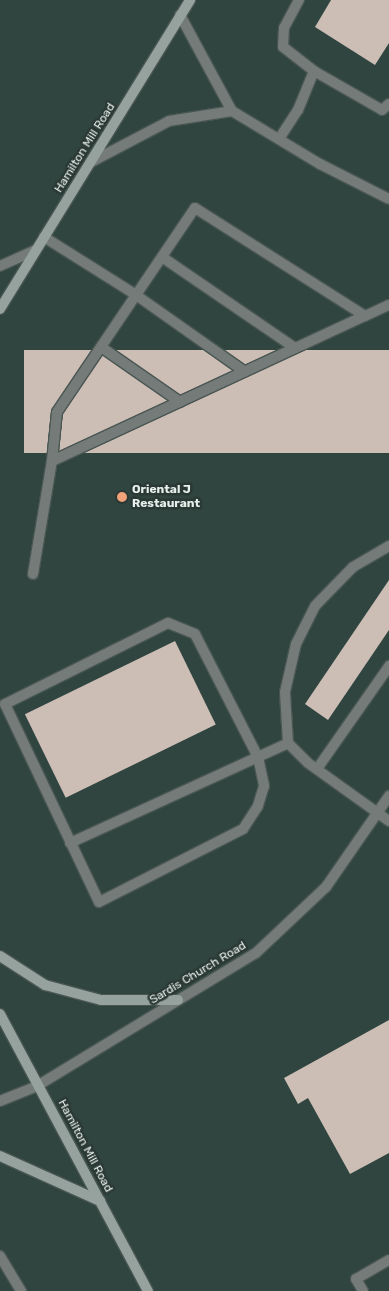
<!DOCTYPE html>
<style>
body{margin:0}
#map{position:relative;width:389px;height:1291px;overflow:hidden;background:#2b3935;font-family:Rubik,sans-serif}
div>[style]{position:absolute}
[style*='--x']{left:calc(var(--x)*1px);top:calc(var(--y)*1px);width:calc(var(--w)*1px);rotate:calc(var(--a)*1deg)}
.built>*{inset:0;background:#304540;transform-origin:0 0}
.building>*{inset:0;background:#ccbdb5;transform-origin:0 0}
.roads{filter:drop-shadow(1px 0 #495652) drop-shadow(-1px 0 #495652) drop-shadow(0 1px #495652) drop-shadow(0 -1px #495652)}
.service>*{height:10px;margin:-5px;padding:0 5px;transform-origin:5px;border-radius:5px;background:#747b79}
.minor>*{height:10px;margin:-5px;padding:0 5px;transform-origin:5px;border-radius:5px;background:#747b79}
.tertiary>*{height:10px;margin:-5px;padding:0 5px;transform-origin:5px;border-radius:5px;background:#747b79}
.secondary>*{height:10px;margin:-5px;padding:0 5px;transform-origin:5px;border-radius:5px;background:#96a29e}
.dots>*{width:14px;height:14px;translate:-50% -50%;box-sizing:border-box;border:2px solid #2b3935;border-radius:50%}
span{translate:-50% -50%;white-space:nowrap;text-align:center;line-height:1.15;-webkit-text-stroke:5px #2b3935;paint-order:stroke}
.street-label{font-size:12px;color:#e7f0ed}
.poi-label{font-size:12px;color:#e7f0ed;font-weight:700}
.left{translate:0 -50%;text-align:left}
</style>
<div id="map">
<div class="built">
<i style="left:0;top:0;width:389px;height:1291px"></i>
</div>
<div class="building">
<i style="clip-path:polygon(331px 0,389px 0,389px 43px,375px 65px,315px 27px)"></i>
<i style="left:389px;top:350px;width:103px;height:365px;rotate:90deg"></i>
<i style="clip-path:polygon(389px 580px,389px 630px,328px 720px,305px 704px)"></i>
<i style="left:175px;top:641px;width:93px;height:167px;rotate:64deg"></i>
<i style="clip-path:polygon(389px 1020px,389px 1153px,350px 1174px,308px 1098px,298px 1104px,284px 1078px)"></i>
</div>
<div class="roads">
<div class="service">
<i style="--x:314;--y:71;--w:78;--a:29.8"></i>
<i style="--x:382;--y:110;--w:9;--a:-41"></i>
<i style="--x:279;--y:139;--w:35;--a:-57"></i>
<i style="--x:298;--y:110;--w:42;--a:-67.7"></i>
<i style="--x:314;--y:71;--w:39;--a:-142"></i>
<i style="--x:283;--y:47;--w:19;--a:-87"></i>
<i style="--x:284;--y:28;--w:32;--a:-62"></i>
<i style="--x:44;--y:237;--w:109;--a:32.2"></i>
<i style="--x:136;--y:295;--w:105;--a:-55.9"></i>
<i style="--x:195;--y:208;--w:201;--a:32.4"></i>
<i style="--x:365;--y:316;--w:26;--a:-25"></i>
<i style="--x:162;--y:257;--w:161;--a:34.4"></i>
<i style="--x:0;--y:266;--w:39;--a:-24"></i>
<i style="--x:101;--y:347;--w:96;--a:34.8"></i>
<i style="--x:52;--y:461;--w:49;--a:-84.2"></i>
<i style="--x:57;--y:412;--w:141;--a:-56"></i>
<i style="--x:136;--y:295;--w:133;--a:35.2"></i>
<i style="--x:33;--y:574;--w:115;--a:-80.5"></i>
<i style="--x:52;--y:461;--w:345;--a:-24.9"></i>
<i style="--x:168;--y:623;--w:29;--a:22"></i>
<i style="--x:195;--y:634;--w:138;--a:62.9"></i>
<i style="--x:258;--y:757;--w:30;--a:78"></i>
<i style="--x:264;--y:786;--w:21;--a:107"></i>
<i style="--x:258;--y:806;--w:27;--a:123"></i>
<i style="--x:243;--y:829;--w:161;--a:153.1"></i>
<i style="--x:99;--y:902;--w:219;--a:-115.4"></i>
<i style="--x:5;--y:704;--w:182;--a:-26.4"></i>
<i style="--x:288;--y:743;--w:51;--a:-93.4"></i>
<i style="--x:285;--y:692;--w:49;--a:-77.1"></i>
<i style="--x:296;--y:644;--w:42;--a:-63.4"></i>
<i style="--x:315;--y:606;--w:54;--a:-45.7"></i>
<i style="--x:353;--y:567;--w:42;--a:-30.3"></i>
<i style="--x:317;--y:769;--w:126;--a:-55"></i>
<i style="--x:70;--y:843;--w:240;--a:-24.6"></i>
<i style="--x:288;--y:743;--w:28;--a:45"></i>
<i style="--x:308;--y:763;--w:100;--a:35.6"></i>
<i style="--x:0;--y:1256;--w:41;--a:59"></i>
<i style="--x:363;--y:1291;--w:14;--a:-120"></i>
<i style="--x:356;--y:1279;--w:38;--a:-30"></i>
</div>
<div class="minor">
<i style="--x:180;--y:15;--w:109;--a:61.6"></i>
<i style="--x:232;--y:111;--w:103;--a:31.1"></i>
<i style="--x:320;--y:164;--w:77;--a:26.9"></i>
<i style="--x:91;--y:162;--w:88;--a:-27.7"></i>
<i style="--x:169;--y:121;--w:64;--a:-9"></i>
<i style="--x:37;--y:1086;--w:256;--a:-31.3"></i>
<i style="--x:256;--y:953;--w:96;--a:-43.3"></i>
<i style="--x:326;--y:887;--w:111;--a:-55.3"></i>
</div>
<div class="tertiary">
<i style="--x:0;--y:1101;--w:40;--a:-22"></i>
</div>
<div class="secondary">
<i style="--x:0;--y:309;--w:363;--a:-58.4"></i>
<i style="--x:0;--y:956;--w:54;--a:32.8"></i>
<i style="--x:45;--y:985;--w:58;--a:15"></i>
<i style="--x:101;--y:1000;--w:77;--a:0"></i>
<i style="--x:0;--y:1014;--w:314;--a:61.9"></i>
<i style="--x:0;--y:1156;--w:110;--a:24.2"></i>
</div>
</div>
<div class="dots">
<i style="left:122px;top:497px;background:#f0a278"></i>
</div>
<div class="street-label">
<span style="left:85px;top:148px;rotate:-58deg">Hamilton Mill Road</span>
<span style="left:198px;top:973px;rotate:-31deg">Sardis Church Road</span>
<span style="left:85px;top:1146px;rotate:62deg">Hamilton Mill Road</span>
</div>
<div class="poi-label">
<span class="left" style="left:132px;top:497px">Oriental J<br>Restaurant</span>
</div>
</div>
